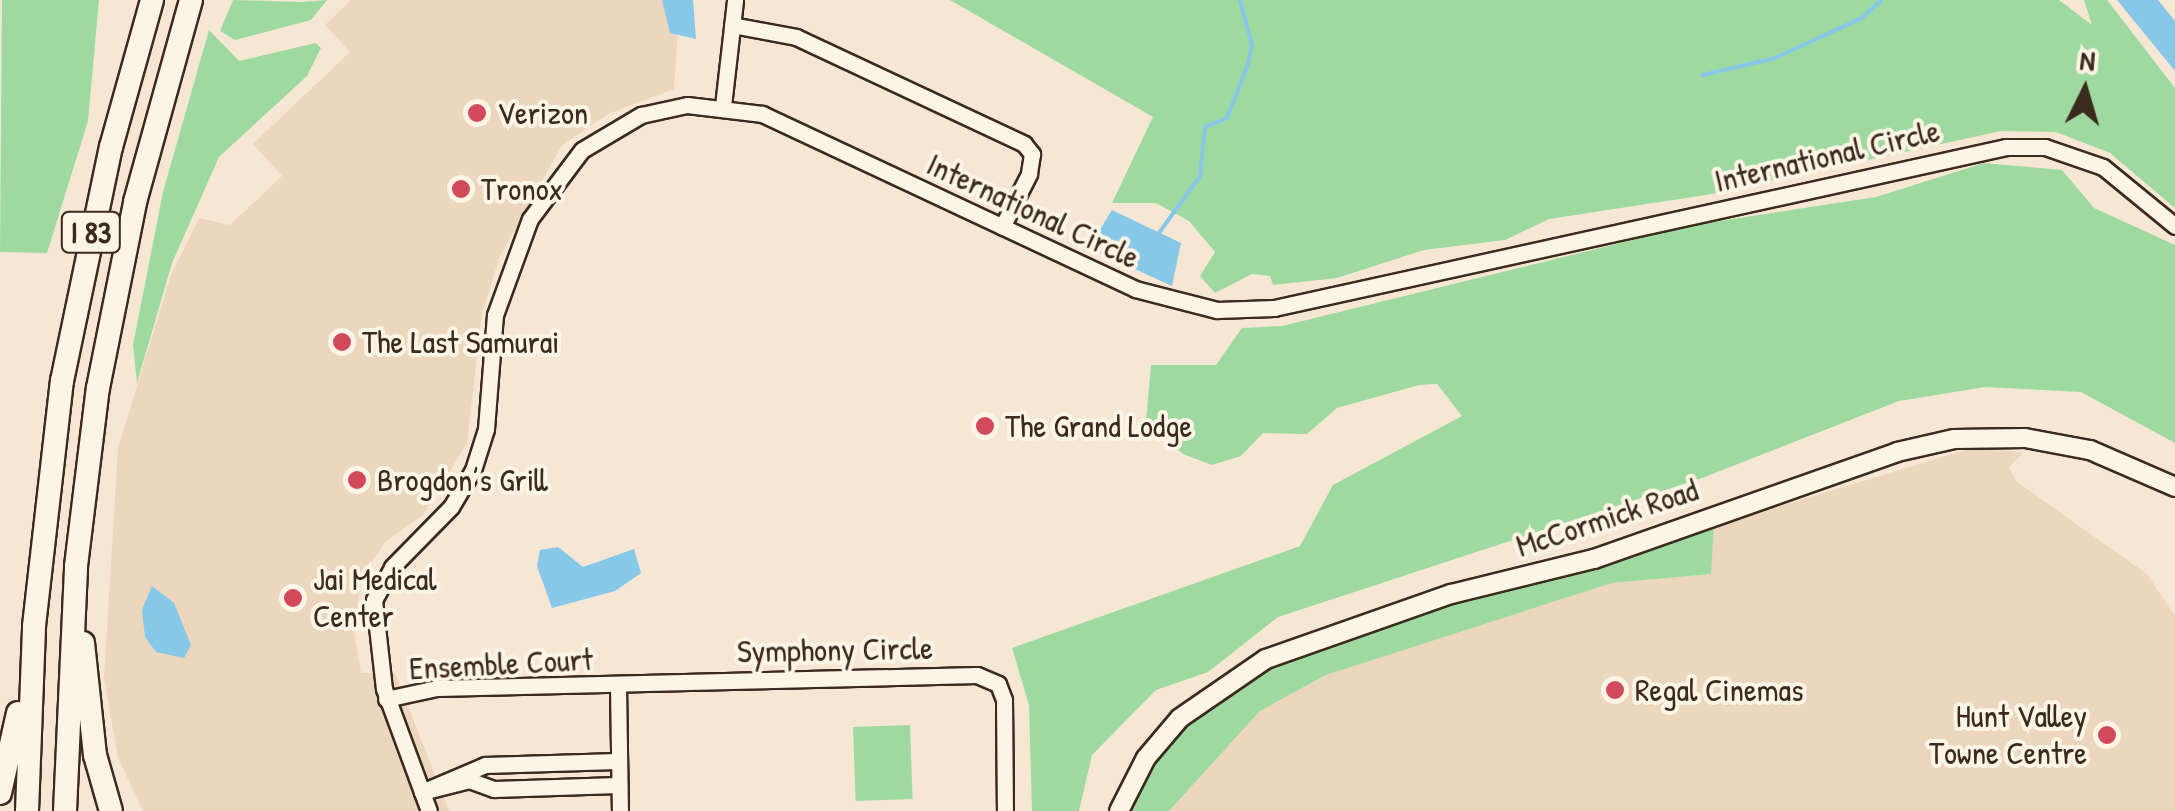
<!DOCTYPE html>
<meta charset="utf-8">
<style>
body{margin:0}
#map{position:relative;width:2175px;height:811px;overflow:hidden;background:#f5e7d3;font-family:"Patrick Hand",sans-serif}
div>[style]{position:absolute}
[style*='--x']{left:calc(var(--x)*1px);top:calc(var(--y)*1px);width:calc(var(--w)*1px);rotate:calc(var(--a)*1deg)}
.built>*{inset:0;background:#edd6be}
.green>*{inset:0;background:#9edaa0;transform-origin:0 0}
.water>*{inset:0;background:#87c7e8}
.stream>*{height:4px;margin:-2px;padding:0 2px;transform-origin:2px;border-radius:2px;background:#87c7e8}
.roads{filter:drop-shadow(2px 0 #3b2a1e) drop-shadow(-2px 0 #3b2a1e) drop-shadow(0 2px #3b2a1e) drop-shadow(0 -2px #3b2a1e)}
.minor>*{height:15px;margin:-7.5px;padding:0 7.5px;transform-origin:7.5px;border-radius:7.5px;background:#fcf5e5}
.major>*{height:18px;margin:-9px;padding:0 9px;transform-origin:9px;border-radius:9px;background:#fcf5e5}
.highway>*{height:22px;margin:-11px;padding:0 11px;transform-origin:11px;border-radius:11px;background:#fcf5e5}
.dots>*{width:28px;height:28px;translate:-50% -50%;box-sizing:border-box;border:5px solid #fcf5e5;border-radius:50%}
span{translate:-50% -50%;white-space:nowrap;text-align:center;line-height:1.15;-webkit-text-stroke:8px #fcf5e5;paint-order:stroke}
.shield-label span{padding:2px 8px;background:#fcf5e5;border:2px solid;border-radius:8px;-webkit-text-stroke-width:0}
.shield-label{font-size:30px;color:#3b2a1e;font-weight:700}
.poi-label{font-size:32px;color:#3b2a1e}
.left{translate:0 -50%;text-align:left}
.right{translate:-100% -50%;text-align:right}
.street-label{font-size:32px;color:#3b2a1e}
.north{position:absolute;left:2035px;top:40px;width:100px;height:100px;-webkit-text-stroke:8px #fcf5e5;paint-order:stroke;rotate:5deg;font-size:28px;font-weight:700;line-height:40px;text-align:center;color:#3b2a1e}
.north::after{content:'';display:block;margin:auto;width:35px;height:45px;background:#3b2a1e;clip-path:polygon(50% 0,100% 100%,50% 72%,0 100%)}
</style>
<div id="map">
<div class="built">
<i style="clip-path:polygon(351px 0,680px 0,674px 89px,608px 114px,562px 145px,500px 256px,482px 313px,467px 443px,423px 515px,386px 541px,362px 576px,354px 631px,361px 673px,395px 673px,449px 811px,143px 811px,118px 758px,104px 678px,118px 448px,171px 275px,199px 218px,230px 225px,282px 176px,253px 144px,350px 52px,325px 25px)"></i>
<i style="clip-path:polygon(1969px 449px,2024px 452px,2009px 467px,2016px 481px,2147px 574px,2175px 616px,2175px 811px,1169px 811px,1260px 711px,1326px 675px,1612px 583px,1710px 574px,1714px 526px)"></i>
</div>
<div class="green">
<i style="clip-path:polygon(2px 0,99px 0,88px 121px,47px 253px,0 252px)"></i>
<i style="clip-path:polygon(233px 0,301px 2px,327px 0,311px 20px,235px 40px,220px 31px)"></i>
<i style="clip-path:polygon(950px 0,2059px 0,2092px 25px,2084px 0,2107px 0,2175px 88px,2175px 208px,2110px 153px,2056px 132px,2001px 131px,1712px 194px,1549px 219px,1505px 240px,1424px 250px,1337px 278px,1273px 285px,1270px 276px,1252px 274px,1215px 293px,1200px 276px,1215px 252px,1189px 221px,1156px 203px,1112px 203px,1153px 117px)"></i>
<i style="clip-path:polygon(209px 30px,239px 61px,316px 43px,321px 48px,307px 76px,219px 157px,172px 263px,137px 383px,133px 345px,163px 192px)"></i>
<i style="clip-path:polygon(1984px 163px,2062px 170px,2094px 208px,2175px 245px,2175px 443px,2081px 392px,1985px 387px,1899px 401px,1702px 478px,1278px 617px,1208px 672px,1156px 690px,1092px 755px,1079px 811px,1032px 811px,1029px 705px,1012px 648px,1300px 546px,1333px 485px,1462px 416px,1437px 384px,1419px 385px,1337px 408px,1307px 434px,1263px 433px,1241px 456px,1212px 465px,1183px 454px,1146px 422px,1151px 365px,1216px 365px,1242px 328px,1282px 326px,1694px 225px,1876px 197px)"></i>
<i style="clip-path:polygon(1714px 526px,1711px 574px,1612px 583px,1326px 675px,1260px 711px,1169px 811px,1128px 811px,1140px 779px,1184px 723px,1233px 684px,1357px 634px)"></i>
<i style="left:910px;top:725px;width:74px;height:57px;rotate:88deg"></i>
</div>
<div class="water">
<i style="clip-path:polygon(662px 0,693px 0,696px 39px,670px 33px)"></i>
<i style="clip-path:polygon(2117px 0,2158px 0,2175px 21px,2175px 71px)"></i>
<i style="clip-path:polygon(1112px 210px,1181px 243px,1172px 286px,1100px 253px,1094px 239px)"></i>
<i style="clip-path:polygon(558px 547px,583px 567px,634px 549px,641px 573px,615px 591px,552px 608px,537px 566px,540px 550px)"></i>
<i style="clip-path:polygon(152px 586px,174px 603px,191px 645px,184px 658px,156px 652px,145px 637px,142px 610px)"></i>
</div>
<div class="stream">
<i style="--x:1703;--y:75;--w:74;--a:-13.3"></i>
<i style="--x:1775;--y:58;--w:96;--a:-24.7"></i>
<i style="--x:1862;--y:18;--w:26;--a:-43"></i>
<i style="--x:1159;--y:233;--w:70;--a:-54.3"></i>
<i style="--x:1200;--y:176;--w:49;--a:-84.2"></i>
<i style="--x:1205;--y:127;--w:24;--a:-22"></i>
<i style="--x:1227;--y:118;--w:55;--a:-68.6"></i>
<i style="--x:1247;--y:67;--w:23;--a:-77"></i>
<i style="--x:1252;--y:45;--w:47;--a:-104.9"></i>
</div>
<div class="roads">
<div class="minor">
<i style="--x:732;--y:25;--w:65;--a:10.6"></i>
<i style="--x:796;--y:37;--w:252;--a:25.1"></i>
<i style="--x:1024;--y:144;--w:13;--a:51"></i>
<i style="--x:1032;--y:154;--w:20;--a:99"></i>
<i style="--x:1029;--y:174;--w:59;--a:117"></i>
<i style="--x:723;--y:106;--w:107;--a:-83.5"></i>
<i style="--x:618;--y:686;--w:125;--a:89.1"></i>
<i style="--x:386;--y:699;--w:52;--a:-12.2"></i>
<i style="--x:437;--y:688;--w:540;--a:-1.38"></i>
<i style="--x:977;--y:675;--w:23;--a:23"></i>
<i style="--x:998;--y:684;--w:17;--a:69"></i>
<i style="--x:1004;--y:700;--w:111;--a:89.5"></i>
<i style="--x:422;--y:792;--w:69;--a:-23.2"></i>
<i style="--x:485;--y:765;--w:132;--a:-1.7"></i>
<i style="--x:422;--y:792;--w:49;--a:-14.3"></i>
<i style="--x:469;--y:780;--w:27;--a:20"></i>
<i style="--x:494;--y:789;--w:124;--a:-1.8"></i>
<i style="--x:429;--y:811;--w:130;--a:-110.2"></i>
<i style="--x:384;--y:689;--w:90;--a:-96.4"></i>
<i style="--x:374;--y:600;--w:38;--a:-61"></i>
<i style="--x:392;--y:567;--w:84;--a:-45.5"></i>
<i style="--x:451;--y:507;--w:43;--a:-59.3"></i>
<i style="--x:473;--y:470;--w:43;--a:-72.4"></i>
<i style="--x:486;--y:429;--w:114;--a:-85.5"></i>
<i style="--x:495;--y:315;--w:102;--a:-70"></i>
<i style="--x:530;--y:219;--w:86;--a:-53"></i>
<i style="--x:582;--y:150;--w:69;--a:-30.7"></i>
<i style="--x:641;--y:115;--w:47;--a:-12.3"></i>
<i style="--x:687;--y:105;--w:76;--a:6.8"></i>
<i style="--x:762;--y:114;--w:412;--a:25.1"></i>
<i style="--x:1135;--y:289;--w:85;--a:14.4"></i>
<i style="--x:1217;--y:310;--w:57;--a:-2"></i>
<i style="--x:1274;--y:308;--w:749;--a:-12.4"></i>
<i style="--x:2006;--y:147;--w:39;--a:0"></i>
<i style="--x:2045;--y:147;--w:61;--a:19"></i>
<i style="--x:2103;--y:167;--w:93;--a:39.3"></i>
</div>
<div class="major">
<i style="--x:1119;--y:811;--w:59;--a:-63"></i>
<i style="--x:1146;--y:758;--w:52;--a:-49.6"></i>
<i style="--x:1180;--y:718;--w:104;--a:-34.5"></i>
<i style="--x:1266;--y:659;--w:196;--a:-19.4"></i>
<i style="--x:1451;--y:594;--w:147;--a:-13.8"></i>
<i style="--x:1594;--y:559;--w:321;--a:-19.4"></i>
<i style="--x:1897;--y:452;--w:58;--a:-12.8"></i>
<i style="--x:1954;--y:439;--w:71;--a:-0.8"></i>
<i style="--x:2025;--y:438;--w:66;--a:10.5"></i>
<i style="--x:2090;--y:450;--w:93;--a:23.5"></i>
</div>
<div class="highway">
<i style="--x:83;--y:643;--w:113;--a:83.9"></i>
<i style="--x:95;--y:755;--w:58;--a:74.1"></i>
<i style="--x:0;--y:793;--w:82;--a:-77.3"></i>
<i style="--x:27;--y:811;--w:185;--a:-87.8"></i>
<i style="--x:34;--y:626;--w:247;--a:-83.5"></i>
<i style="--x:62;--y:381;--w:239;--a:-78.2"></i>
<i style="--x:111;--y:147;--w:153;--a:-74.4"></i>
<i style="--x:65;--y:811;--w:245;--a:-87.4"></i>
<i style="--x:76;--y:566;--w:179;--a:-83"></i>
<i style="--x:98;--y:388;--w:190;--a:-78.7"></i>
<i style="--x:135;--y:202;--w:210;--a:-74.5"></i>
</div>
</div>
<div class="dots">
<i style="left:477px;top:113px;background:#d1495b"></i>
<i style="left:461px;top:189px;background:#d1495b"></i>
<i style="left:342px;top:342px;background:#d1495b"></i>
<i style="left:985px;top:426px;background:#d1495b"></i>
<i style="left:357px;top:480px;background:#d1495b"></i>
<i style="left:293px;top:598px;background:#d1495b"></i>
<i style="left:1615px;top:690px;background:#d1495b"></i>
<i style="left:2107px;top:735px;background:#d1495b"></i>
</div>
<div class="shield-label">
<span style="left:91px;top:232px">I 83</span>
</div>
<div class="poi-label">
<span class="left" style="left:497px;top:113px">Verizon</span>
<span class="left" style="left:481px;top:189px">Tronox</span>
<span class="left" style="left:362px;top:342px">The Last Samurai</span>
<span class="left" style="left:1005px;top:426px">The Grand Lodge</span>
<span class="left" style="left:377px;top:480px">Brogdon’s Grill</span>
<span class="left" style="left:313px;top:598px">Jai Medical<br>Center</span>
<span class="left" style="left:1635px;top:690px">Regal Cinemas</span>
<span class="right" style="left:2087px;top:735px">Hunt Valley<br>Towne Centre</span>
</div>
<div class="street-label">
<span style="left:1827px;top:156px;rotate:-13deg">International Circle</span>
<span style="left:1033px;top:211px;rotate:25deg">International Circle</span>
<span style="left:1607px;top:518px;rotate:-18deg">McCormick Road</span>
<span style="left:835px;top:650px;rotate:-1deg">Symphony Circle</span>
<span style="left:501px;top:664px;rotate:-3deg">Ensemble Court</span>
</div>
<div class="north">N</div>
</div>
